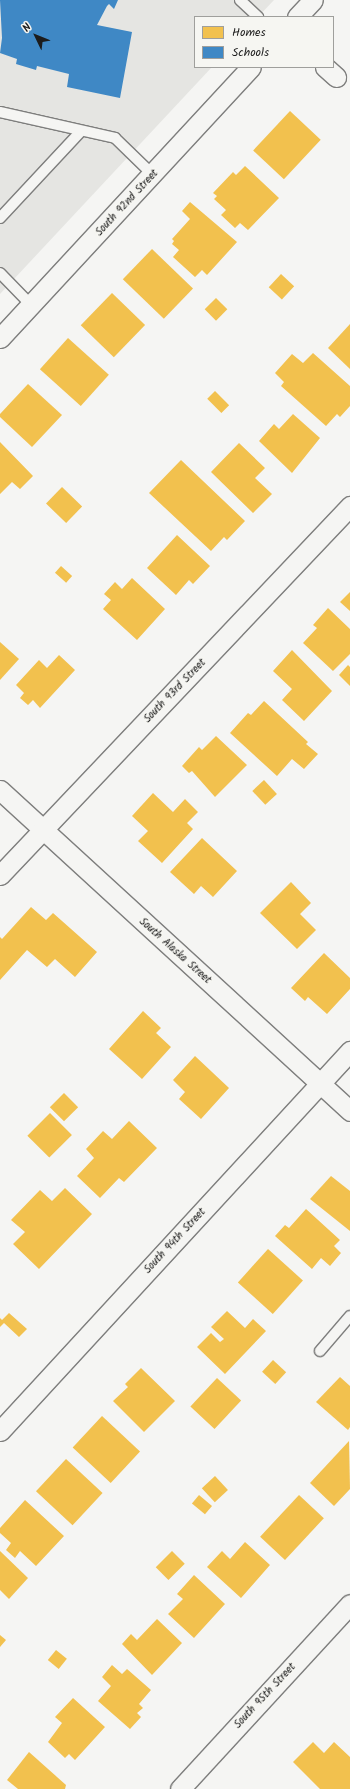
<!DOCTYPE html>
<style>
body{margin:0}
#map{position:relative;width:350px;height:1789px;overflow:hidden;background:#f5f5f3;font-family:Kalam,sans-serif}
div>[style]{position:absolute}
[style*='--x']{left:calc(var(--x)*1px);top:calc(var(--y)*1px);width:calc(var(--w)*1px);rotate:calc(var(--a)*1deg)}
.built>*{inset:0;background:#e5e5e2}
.homes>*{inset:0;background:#f2c14e;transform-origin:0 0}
.schools>*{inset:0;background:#3f88c5}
.roads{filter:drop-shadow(1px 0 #7e7e7d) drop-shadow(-1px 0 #7e7e7d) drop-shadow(0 1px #7e7e7d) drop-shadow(0 -1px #7e7e7d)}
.lane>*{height:10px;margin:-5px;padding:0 5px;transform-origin:5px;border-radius:5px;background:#f5f5f3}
.street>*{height:19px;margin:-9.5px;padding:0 9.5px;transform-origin:9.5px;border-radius:9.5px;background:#f5f5f3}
span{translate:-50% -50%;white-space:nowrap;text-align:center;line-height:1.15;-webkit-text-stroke:4px #f6f6f2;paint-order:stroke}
.street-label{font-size:11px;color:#1c1c1c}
.legend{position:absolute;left:194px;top:16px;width:140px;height:52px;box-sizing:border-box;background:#f6f6f2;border:1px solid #9f9f9c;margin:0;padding:5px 7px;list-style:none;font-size:12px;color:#1c1c1c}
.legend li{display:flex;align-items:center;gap:8px;height:20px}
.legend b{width:20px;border:1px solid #9f9f9c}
.north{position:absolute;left:16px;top:16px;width:40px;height:40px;-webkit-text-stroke:3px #f6f6f2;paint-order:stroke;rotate:313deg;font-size:11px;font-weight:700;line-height:16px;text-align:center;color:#1c1c1c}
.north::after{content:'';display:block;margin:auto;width:14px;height:18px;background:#1c1c1c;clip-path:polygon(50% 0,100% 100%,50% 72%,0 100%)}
</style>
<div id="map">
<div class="built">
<i style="clip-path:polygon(0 0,274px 0,258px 17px,195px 17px,195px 67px,212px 67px,0 294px)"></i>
</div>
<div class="homes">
<i style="left:290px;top:111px;width:42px;height:54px;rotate:43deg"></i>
<i style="clip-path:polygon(245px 166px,279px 198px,248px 230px,240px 223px,235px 228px,221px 215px,226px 210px,214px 199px,217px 196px,213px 193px,233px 172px,236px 175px)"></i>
<i style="clip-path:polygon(190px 202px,237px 242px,207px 275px,202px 270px,195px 277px,173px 257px,179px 250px,172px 244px,174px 241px,172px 239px,190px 219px,182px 211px)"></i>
<i style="left:152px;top:249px;width:57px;height:42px;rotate:44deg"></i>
<i style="left:281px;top:274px;width:18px;height:18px;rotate:43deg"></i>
<i style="left:112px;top:293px;width:46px;height:45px;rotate:44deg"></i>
<i style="left:216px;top:298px;width:16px;height:16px;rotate:45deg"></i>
<i style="clip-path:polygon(350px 324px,350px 369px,328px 348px)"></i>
<i style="left:68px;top:338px;width:55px;height:42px;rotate:42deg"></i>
<i style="clip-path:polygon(313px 353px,350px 386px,350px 406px,340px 417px,337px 414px,326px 426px,281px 386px,284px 382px,275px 373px,292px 354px,303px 363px)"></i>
<i style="clip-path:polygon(28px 384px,62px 415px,32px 447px,0 417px,0 414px)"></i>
<i style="left:215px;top:391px;width:20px;height:11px;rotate:45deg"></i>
<i style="clip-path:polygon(293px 414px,320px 438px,292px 473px,259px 441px,274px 424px,279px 429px)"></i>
<i style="clip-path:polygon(0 442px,33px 476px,20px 489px,12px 482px,0 494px)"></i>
<i style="clip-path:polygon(239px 443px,265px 468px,255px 478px,272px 494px,253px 513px,211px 472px)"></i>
<i style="clip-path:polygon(181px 460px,245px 521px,227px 540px,224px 537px,211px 551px,149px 493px)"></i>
<i style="left:62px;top:487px;width:28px;height:23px;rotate:44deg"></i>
<i style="clip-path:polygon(177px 535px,210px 566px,193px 584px,189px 580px,176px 595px,147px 568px)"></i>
<i style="left:61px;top:566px;width:15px;height:9px;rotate:42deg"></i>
<i style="clip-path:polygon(132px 578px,165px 609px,137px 640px,103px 609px,111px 600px,104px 594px,115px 582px,122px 589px)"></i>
<i style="clip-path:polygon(350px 592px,350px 611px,340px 602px)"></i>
<i style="clip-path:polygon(328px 608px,350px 629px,350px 654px,333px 671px,303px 643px,317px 628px,313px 625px)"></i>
<i style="clip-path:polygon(0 642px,19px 659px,0 680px)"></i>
<i style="clip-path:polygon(292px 650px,332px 691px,304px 721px,282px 700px,292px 689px,273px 671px)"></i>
<i style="clip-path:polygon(59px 655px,75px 670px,40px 708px,33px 700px,28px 705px,20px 698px,24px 693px,16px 685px,39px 660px,47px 668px)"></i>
<i style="clip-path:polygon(348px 665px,350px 667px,350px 686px,339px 675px)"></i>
<i style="clip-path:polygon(264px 701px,308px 742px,306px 744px,318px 754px,304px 769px,292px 759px,277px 776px,230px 733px,248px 713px,251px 715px)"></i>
<i style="clip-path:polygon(216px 736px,247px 765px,215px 797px,192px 771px,189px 773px,182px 766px,199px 747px,202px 750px)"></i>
<i style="left:264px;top:780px;width:19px;height:16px;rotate:47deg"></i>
<i style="clip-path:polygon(153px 793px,173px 812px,185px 799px,198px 812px,187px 823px,193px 829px,162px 863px,138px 841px,148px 831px,132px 816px)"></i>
<i style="clip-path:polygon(202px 838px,237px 871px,213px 897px,201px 886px,194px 894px,170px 872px)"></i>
<i style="clip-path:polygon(291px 882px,311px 903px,300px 914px,316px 930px,297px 949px,260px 913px)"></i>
<i style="clip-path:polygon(31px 907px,46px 920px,53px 913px,97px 952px,75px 977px,55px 959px,47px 967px,27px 950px,0 980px,0 937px,2px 939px)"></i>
<i style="clip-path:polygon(324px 953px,350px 978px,350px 989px,327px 1014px,308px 997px,305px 1001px,291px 988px)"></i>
<i style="clip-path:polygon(143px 1011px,161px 1028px,156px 1033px,171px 1047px,142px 1079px,109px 1049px)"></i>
<i style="clip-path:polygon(195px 1056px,229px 1088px,201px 1119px,179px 1099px,185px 1092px,173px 1080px)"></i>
<i style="left:64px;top:1093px;width:20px;height:20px;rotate:45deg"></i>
<i style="left:50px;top:1113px;width:31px;height:32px;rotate:45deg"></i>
<i style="clip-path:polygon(129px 1121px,157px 1148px,124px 1182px,119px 1178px,100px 1198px,77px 1176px,94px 1158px,86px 1149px,103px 1131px,112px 1139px)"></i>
<i style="clip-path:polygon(331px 1176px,350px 1191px,350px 1231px,310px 1199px)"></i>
<i style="clip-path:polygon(65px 1188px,92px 1214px,39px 1269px,13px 1244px,25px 1232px,11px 1220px,40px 1190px,52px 1201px)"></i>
<i style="clip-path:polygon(306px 1209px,340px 1240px,334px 1246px,341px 1253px,330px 1266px,321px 1258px,312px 1269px,275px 1236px,285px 1225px,289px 1228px)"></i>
<i style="left:268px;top:1249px;width:47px;height:45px;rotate:42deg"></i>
<i style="clip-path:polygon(227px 1311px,245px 1328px,253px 1319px,266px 1331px,225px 1374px,197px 1347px,211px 1333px,220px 1342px,224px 1339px,211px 1327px)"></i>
<i style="clip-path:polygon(9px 1313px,27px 1329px,19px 1337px,4px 1323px,0 1327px,0 1318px,2px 1320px)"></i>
<i style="left:273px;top:1360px;width:18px;height:16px;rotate:43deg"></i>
<i style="clip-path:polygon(141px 1368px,175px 1401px,144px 1432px,113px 1401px,128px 1387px,125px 1384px)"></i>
<i style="clip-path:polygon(340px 1377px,350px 1386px,350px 1427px,348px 1430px,316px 1402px)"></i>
<i style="left:217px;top:1378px;width:33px;height:39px;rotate:43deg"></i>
<i style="left:102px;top:1416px;width:52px;height:43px;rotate:43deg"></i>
<i style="clip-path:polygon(349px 1441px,350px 1489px,334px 1506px,310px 1483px)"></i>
<i style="left:66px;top:1459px;width:50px;height:44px;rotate:43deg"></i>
<i style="left:215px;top:1476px;width:19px;height:18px;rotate:47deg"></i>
<i style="left:199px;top:1495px;width:17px;height:11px;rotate:40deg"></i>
<i style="left:299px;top:1495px;width:34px;height:57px;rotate:43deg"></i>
<i style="clip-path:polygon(25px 1500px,64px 1536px,36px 1566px,20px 1551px,15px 1558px,6px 1550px,11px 1543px,0 1533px,0 1528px)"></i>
<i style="clip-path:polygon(245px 1542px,270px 1565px,241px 1598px,207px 1567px,222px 1551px,230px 1559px)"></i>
<i style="clip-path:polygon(0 1551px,28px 1578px,9px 1599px,0 1590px)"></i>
<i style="left:172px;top:1551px;width:18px;height:23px;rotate:45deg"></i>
<i style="clip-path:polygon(194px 1575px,225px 1604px,194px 1638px,168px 1614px,183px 1599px,177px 1594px)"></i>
<i style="clip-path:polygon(157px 1619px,182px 1643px,152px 1675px,122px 1644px,131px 1634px,137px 1640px)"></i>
<i style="clip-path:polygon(0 1635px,6px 1640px,0 1647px)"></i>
<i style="left:56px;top:1650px;width:14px;height:13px;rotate:39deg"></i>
<i style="clip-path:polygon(112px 1665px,122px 1674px,127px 1669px,151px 1690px,139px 1704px,143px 1708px,137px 1713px,141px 1717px,130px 1729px,98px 1701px,111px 1686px,102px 1677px)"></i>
<i style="clip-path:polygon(73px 1698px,105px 1727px,75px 1760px,69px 1754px,65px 1758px,48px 1742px,62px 1723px,55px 1717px)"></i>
<i style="clip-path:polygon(313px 1742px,324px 1753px,334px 1742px,350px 1757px,350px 1789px,320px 1789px,293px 1762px)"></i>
<i style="clip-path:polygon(29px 1752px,66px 1785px,65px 1789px,18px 1789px,7px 1780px)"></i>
</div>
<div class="schools">
<i style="clip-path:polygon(0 0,118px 0,114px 9px,109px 4px,107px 6px,97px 25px,132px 32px,120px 98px,67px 87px,69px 74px,37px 66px,36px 70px,16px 64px,17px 59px,0 53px,2px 38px)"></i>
</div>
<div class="roads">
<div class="lane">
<i style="--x:240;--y:0;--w:25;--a:43"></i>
<i style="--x:0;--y:112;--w:118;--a:12.7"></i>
<i style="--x:115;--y:138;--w:53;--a:44.2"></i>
<i style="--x:0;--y:218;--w:119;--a:-47"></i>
<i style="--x:0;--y:273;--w:45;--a:45.9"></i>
<i style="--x:320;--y:1351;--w:46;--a:-49.4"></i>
</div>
<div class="street">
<i style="--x:297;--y:17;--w:23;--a:-47"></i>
<i style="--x:325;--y:67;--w:15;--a:42"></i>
<i style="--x:0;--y:338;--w:369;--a:-47.2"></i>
<i style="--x:0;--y:790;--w:475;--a:42.5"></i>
<i style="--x:0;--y:875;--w:509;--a:-46.51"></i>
<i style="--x:0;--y:1431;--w:517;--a:-47.35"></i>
<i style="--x:180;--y:1789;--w:251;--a:-47.4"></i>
</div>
</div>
<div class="street-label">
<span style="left:127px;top:203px;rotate:-47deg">South 92nd Street</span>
<span style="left:175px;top:691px;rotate:-46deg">South 93rd Street</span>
<span style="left:175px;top:951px;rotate:42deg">South Alaska Street</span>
<span style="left:175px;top:1241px;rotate:-47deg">South 94th Street</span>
<span style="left:265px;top:1696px;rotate:-47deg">South 95th Street</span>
</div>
<ul class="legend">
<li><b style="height:11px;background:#f2c14e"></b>Homes</li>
<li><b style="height:11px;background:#3f88c5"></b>Schools</li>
</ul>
<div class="north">N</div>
</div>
